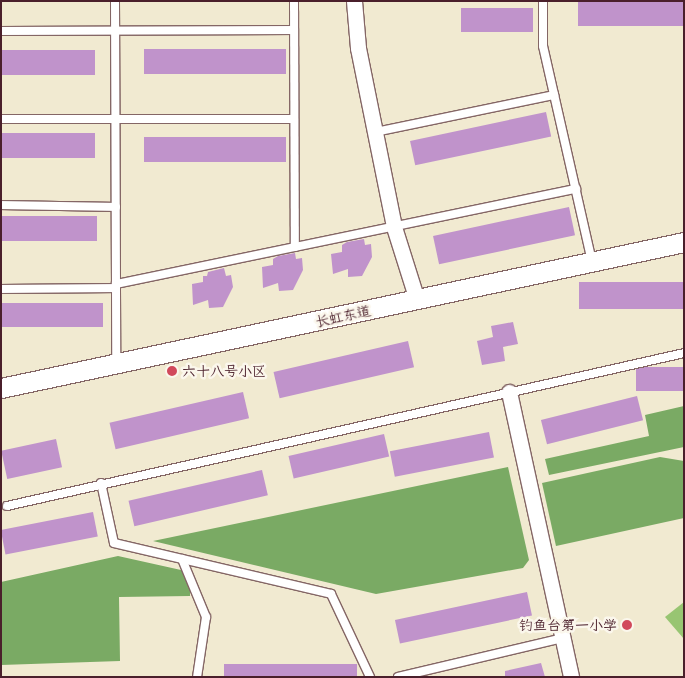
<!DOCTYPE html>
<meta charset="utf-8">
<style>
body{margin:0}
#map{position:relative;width:685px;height:678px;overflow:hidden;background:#f1ead1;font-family:Mali,"LXGW WenKai TC",sans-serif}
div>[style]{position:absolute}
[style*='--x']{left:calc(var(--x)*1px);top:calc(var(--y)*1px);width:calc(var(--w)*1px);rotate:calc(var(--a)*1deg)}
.green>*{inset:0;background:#98c572}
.forest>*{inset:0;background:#7aaa64}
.building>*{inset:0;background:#c093cb;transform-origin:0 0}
.roads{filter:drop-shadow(1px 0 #846665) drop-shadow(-1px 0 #846665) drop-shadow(0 1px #846665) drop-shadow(0 -1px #846665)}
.service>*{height:8px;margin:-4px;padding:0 4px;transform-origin:4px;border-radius:4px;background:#fff}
.minor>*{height:15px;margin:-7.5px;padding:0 7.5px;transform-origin:7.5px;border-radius:7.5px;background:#fff}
.tertiary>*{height:19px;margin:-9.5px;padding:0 9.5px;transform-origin:9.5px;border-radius:9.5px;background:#fff}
.dots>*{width:14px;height:14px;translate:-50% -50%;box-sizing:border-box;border:2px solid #fbf7ec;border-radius:50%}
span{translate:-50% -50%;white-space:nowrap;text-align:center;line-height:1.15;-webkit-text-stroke:5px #fbf7ec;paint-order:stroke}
.street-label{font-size:14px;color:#4a1f2b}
.poi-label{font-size:14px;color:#4a1f2b}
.left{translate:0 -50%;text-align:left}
.right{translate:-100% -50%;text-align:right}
.frame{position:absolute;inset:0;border:2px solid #4a1f2b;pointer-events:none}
</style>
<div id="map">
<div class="green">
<i style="clip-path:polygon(684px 602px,684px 639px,665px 617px)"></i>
</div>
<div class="forest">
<i style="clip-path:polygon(684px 406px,684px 447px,549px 475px,545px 459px,649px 436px,645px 415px)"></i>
<i style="clip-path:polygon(660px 457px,684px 461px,684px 518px,556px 546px,542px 483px)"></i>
<i style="clip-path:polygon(508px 467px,529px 560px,523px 568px,376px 594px,153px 541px)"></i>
<i style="clip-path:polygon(118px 556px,190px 572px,190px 596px,119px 597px,120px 661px,1px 665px,1px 582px)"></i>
</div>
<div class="building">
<i style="left:578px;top:1px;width:106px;height:25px"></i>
<i style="left:533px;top:8px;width:24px;height:72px;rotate:90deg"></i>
<i style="left:144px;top:49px;width:142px;height:25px"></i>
<i style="left:1px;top:50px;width:94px;height:25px"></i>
<i style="left:546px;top:112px;width:25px;height:139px;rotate:78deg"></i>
<i style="left:1px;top:133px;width:94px;height:25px"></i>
<i style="left:144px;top:137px;width:142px;height:25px"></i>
<i style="left:569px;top:207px;width:29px;height:139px;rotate:78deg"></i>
<i style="left:1px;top:216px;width:96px;height:25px"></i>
<i style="clip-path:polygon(364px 239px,365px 245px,371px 244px,372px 257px,362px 276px,348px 277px,348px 269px,333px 274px,331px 254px,342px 252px,342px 245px,347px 242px)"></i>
<i style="clip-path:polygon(295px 253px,296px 259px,302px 258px,303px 270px,293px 290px,279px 291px,278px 283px,263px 288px,262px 267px,273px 265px,273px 259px,278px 256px)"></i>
<i style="clip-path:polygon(224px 268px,226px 276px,231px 275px,233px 287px,223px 307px,209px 308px,208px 300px,193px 305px,192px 284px,203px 282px,203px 276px,207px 276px,208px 272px)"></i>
<i style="left:684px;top:282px;width:27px;height:105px;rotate:90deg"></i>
<i style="left:1px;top:303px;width:102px;height:24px"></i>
<i style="clip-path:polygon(513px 322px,518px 344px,503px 347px,505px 361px,482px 365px,477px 341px,493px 337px,491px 326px)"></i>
<i style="left:408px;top:341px;width:27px;height:138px;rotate:77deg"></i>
<i style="left:684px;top:367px;width:24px;height:48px;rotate:90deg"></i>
<i style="left:243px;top:392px;width:27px;height:137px;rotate:77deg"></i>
<i style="left:637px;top:396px;width:25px;height:99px;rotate:76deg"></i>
<i style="left:489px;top:432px;width:26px;height:101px;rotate:79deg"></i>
<i style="left:384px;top:434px;width:23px;height:98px;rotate:77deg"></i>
<i style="left:56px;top:439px;width:29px;height:56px;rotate:78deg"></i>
<i style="left:262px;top:470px;width:26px;height:137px;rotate:77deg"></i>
<i style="left:93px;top:512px;width:25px;height:94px;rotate:79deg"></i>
<i style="left:527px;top:592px;width:24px;height:135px;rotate:78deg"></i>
<i style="clip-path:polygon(541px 663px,545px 677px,505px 677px,505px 671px)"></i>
<i style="left:224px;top:664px;width:133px;height:13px"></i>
</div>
<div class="roads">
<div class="service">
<i style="--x:115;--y:1;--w:363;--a:89.8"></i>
<i style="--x:294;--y:1;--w:246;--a:89.8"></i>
<i style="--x:543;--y:1;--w:45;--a:90"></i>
<i style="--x:543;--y:46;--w:221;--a:77.2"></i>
<i style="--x:1;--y:31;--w:293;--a:-0.2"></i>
<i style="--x:1;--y:119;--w:293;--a:0"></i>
<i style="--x:375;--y:132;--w:183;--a:-11.7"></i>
<i style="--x:1;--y:205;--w:115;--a:1"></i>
<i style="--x:116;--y:284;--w:470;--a:-11.7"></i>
<i style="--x:1;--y:289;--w:115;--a:-0.5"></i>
<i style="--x:101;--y:483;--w:61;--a:77.8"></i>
<i style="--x:114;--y:543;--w:223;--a:13.2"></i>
<i style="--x:331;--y:594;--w:92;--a:64.8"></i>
<i style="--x:7;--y:506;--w:694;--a:-12.73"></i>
<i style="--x:182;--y:559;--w:63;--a:67.5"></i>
<i style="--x:206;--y:617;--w:61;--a:98.5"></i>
<i style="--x:398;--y:677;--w:170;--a:-13.3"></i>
</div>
<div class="minor">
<i style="--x:354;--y:1;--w:47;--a:85.1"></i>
<i style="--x:358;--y:48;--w:183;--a:78.6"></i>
<i style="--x:394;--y:227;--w:77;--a:72.5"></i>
<i style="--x:509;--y:392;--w:292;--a:77.7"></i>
</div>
<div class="tertiary">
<i style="--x:1;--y:388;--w:698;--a:-12.07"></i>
</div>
</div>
<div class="dots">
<i style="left:172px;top:371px;background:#d1495b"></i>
<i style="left:627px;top:625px;background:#d1495b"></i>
</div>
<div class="street-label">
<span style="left:343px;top:316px;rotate:-12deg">长虹东道</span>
</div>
<div class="poi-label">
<span class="left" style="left:182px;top:371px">六十八号小区</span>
<span class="right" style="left:617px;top:625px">钓鱼台第一小学</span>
</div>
<div class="frame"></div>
</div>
